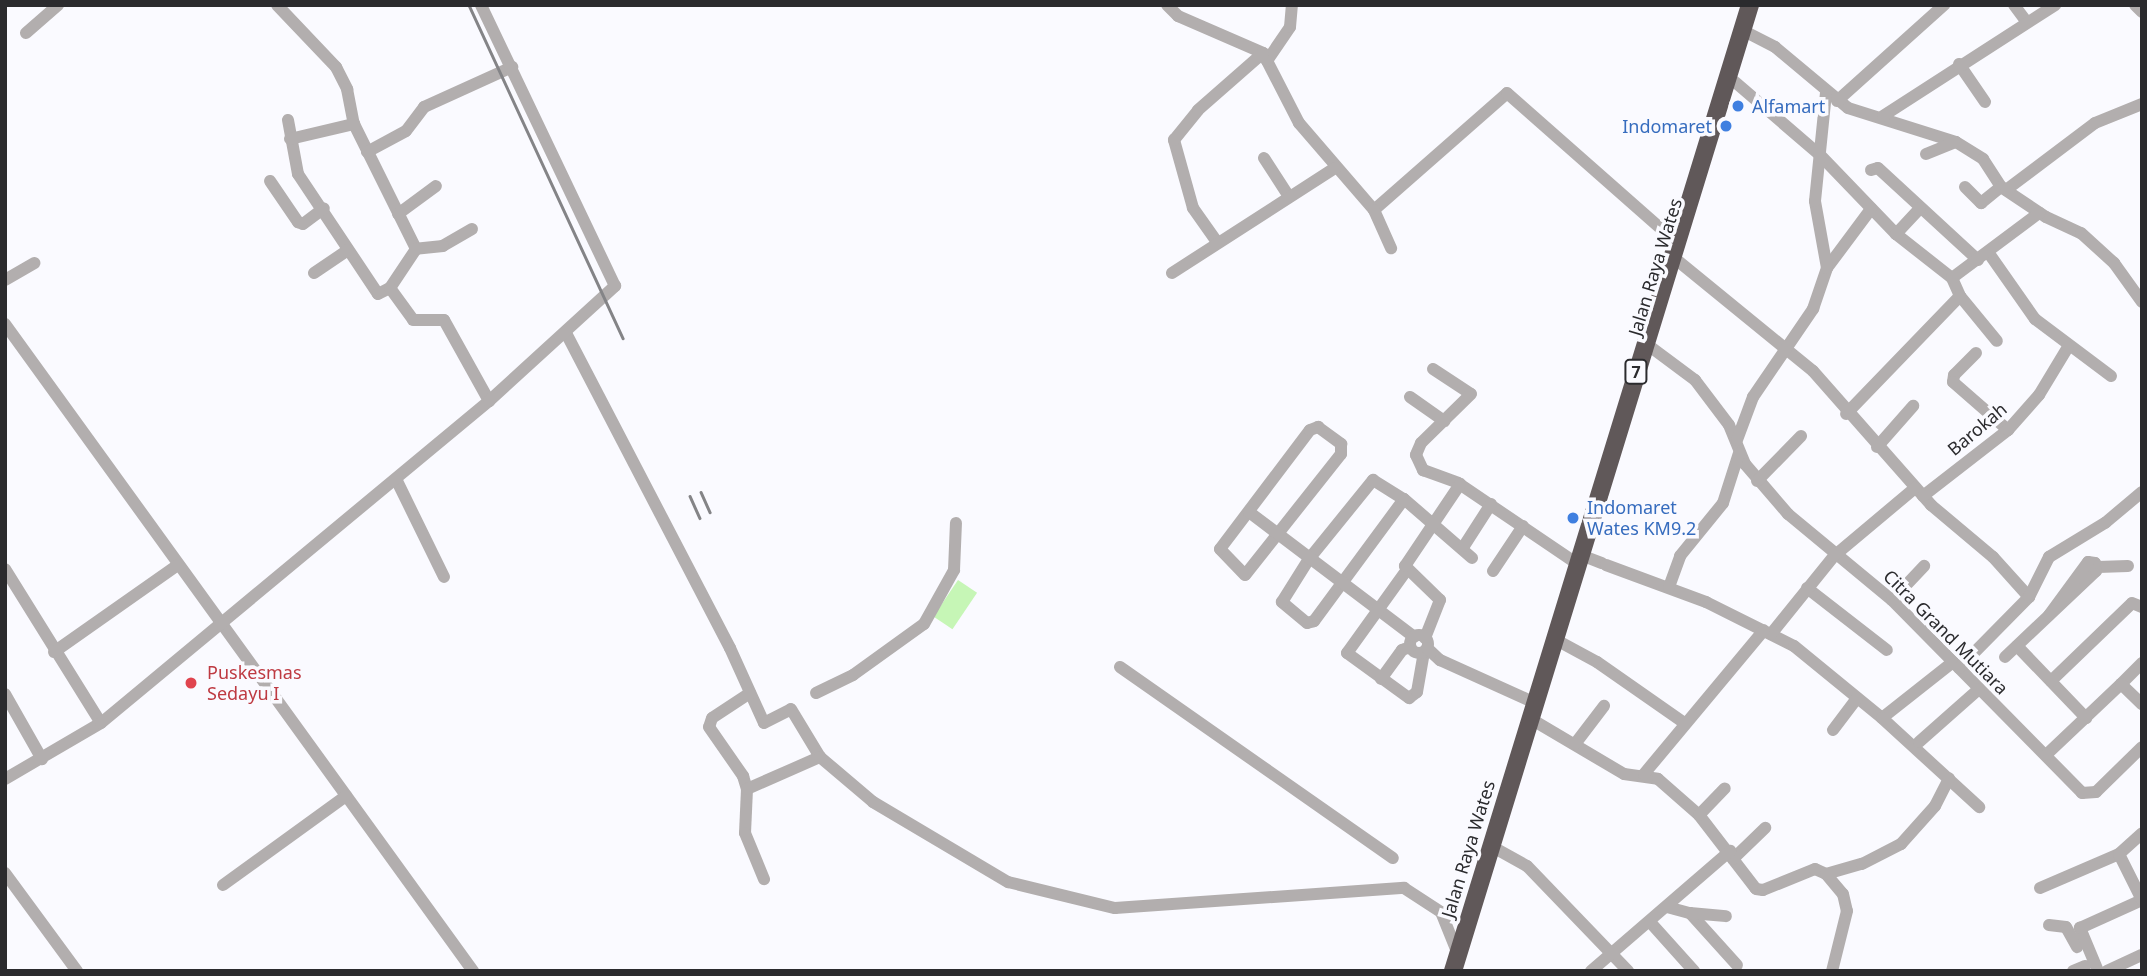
<!DOCTYPE html>
<style>
body{margin:0}
#map{position:relative;width:2147px;height:976px;overflow:hidden;background:#fafaff;font-family:"Noto Sans",sans-serif}
div>[style]{position:absolute}
[style*='--x']{left:calc(var(--x)*1px);top:calc(var(--y)*1px);width:calc(var(--w)*1px);rotate:calc(var(--a)*1deg)}
.green>*{inset:0;background:#c6f6b6;transform-origin:0 0}
.minor>*{height:12px;margin:-6px;padding:0 6px;transform-origin:6px;border-radius:6px;background:#b2aeae}
.minor>.ring{margin:-6px;padding:0;box-sizing:content-box;background:none;border:12px solid #b2aeae;border-radius:50%}
.highway>*{height:18px;margin:-9px;padding:0 9px;transform-origin:9px;border-radius:9px;background:#605859}
.rail>*{height:2.5px;margin:-1.25px;padding:0 1.25px;transform-origin:1.25px;border-radius:1.25px;background:#848487}
.dots>*{width:19px;height:19px;translate:-50% -50%;box-sizing:border-box;border:4px solid #fafaff;border-radius:50%}
span{translate:-50% -50%;white-space:nowrap;text-align:center;line-height:1.15;-webkit-text-stroke:7px #fafaff;paint-order:stroke}
.shield-label span{padding:2px 5px;background:#fafaff;border:2px solid;border-radius:5px;-webkit-text-stroke-width:0}
.shield-label{font-size:16px;color:#2b2b2e;font-weight:700}
.shop-label{font-size:18px;color:#366cbe}
.left{translate:0 -50%;text-align:left}
.right{translate:-100% -50%;text-align:right}
.street-label{font-size:18px;color:#2b2b2e}
.health-label{font-size:18px;color:#be3a42}
.frame{position:absolute;inset:0;border:7px solid #2b2b2e;pointer-events:none}
</style>
<div id="map">
<div class="green">
<i style="left:958px;top:580px;width:23px;height:44px;rotate:34deg"></i>
</div>
<div class="minor">
<i style="--x:277;--y:5;--w:86;--a:46.4"></i>
<i style="--x:336;--y:67;--w:25;--a:63"></i>
<i style="--x:347;--y:89;--w:36;--a:79"></i>
<i style="--x:354;--y:124;--w:140;--a:63.6"></i>
<i style="--x:1167;--y:5;--w:16;--a:45"></i>
<i style="--x:1178;--y:16;--w:93;--a:23.5"></i>
<i style="--x:1263;--y:53;--w:79;--a:62.8"></i>
<i style="--x:1299;--y:123;--w:115;--a:49.2"></i>
<i style="--x:1374;--y:210;--w:177;--a:-41.3"></i>
<i style="--x:1507;--y:93;--w:225;--a:41.4"></i>
<i style="--x:2014;--y:5;--w:21;--a:53"></i>
<i style="--x:2135;--y:5;--w:10;--a:45"></i>
<i style="--x:1742;--y:30;--w:37;--a:27"></i>
<i style="--x:1775;--y:47;--w:95;--a:39.9"></i>
<i style="--x:1848;--y:108;--w:113;--a:17.5"></i>
<i style="--x:1956;--y:142;--w:32;--a:32"></i>
<i style="--x:1983;--y:159;--w:33;--a:57"></i>
<i style="--x:2001;--y:187;--w:54;--a:33.7"></i>
<i style="--x:2046;--y:217;--w:38;--a:25"></i>
<i style="--x:2081;--y:233;--w:45;--a:42.3"></i>
<i style="--x:2114;--y:263;--w:48;--a:54.3"></i>
<i style="--x:26;--y:33;--w:43;--a:-41.2"></i>
<i style="--x:1267;--y:61;--w:41;--a:-55.9"></i>
<i style="--x:1290;--y:27;--w:22;--a:-85"></i>
<i style="--x:1959;--y:64;--w:46;--a:55.6"></i>
<i style="--x:1735;--y:82;--w:112;--a:40.7"></i>
<i style="--x:1820;--y:155;--w:110;--a:46.1"></i>
<i style="--x:1896;--y:234;--w:71;--a:38.2"></i>
<i style="--x:1952;--y:278;--w:20;--a:66"></i>
<i style="--x:1960;--y:296;--w:164;--a:134"></i>
<i style="--x:1837;--y:101;--w:144;--a:-41.9"></i>
<i style="--x:1883;--y:116;--w:205;--a:-32.8"></i>
<i style="--x:288;--y:120;--w:55;--a:79.5"></i>
<i style="--x:298;--y:174;--w:144;--a:56.3"></i>
<i style="--x:378;--y:294;--w:13;--a:-27"></i>
<i style="--x:290;--y:139;--w:66;--a:-13.2"></i>
<i style="--x:367;--y:152;--w:44;--a:-28.3"></i>
<i style="--x:406;--y:131;--w:30;--a:-53"></i>
<i style="--x:424;--y:107;--w:97;--a:-24.4"></i>
<i style="--x:1926;--y:154;--w:32;--a:-22"></i>
<i style="--x:1264;--y:158;--w:44;--a:57"></i>
<i style="--x:1871;--y:170;--w:7;--a:-16"></i>
<i style="--x:1878;--y:168;--w:136;--a:42.6"></i>
<i style="--x:270;--y:181;--w:50;--a:55.7"></i>
<i style="--x:298;--y:222;--w:5;--a:22"></i>
<i style="--x:303;--y:224;--w:26;--a:-37"></i>
<i style="--x:1965;--y:187;--w:23;--a:45"></i>
<i style="--x:1981;--y:203;--w:26;--a:-39"></i>
<i style="--x:2006;--y:190;--w:111;--a:-37"></i>
<i style="--x:2095;--y:123;--w:51;--a:-22"></i>
<i style="--x:1374;--y:210;--w:42;--a:65.9"></i>
<i style="--x:398;--y:214;--w:47;--a:-36.4"></i>
<i style="--x:472;--y:229;--w:34;--a:150"></i>
<i style="--x:443;--y:246;--w:27;--a:174"></i>
<i style="--x:416;--y:249;--w:47;--a:123.7"></i>
<i style="--x:390;--y:288;--w:39;--a:54"></i>
<i style="--x:413;--y:320;--w:31;--a:0"></i>
<i style="--x:444;--y:320;--w:93;--a:60.9"></i>
<i style="--x:1896;--y:234;--w:35;--a:-47"></i>
<i style="--x:1217;--y:242;--w:42;--a:-125.2"></i>
<i style="--x:1193;--y:208;--w:71;--a:-105.6"></i>
<i style="--x:1174;--y:140;--w:38;--a:-51"></i>
<i style="--x:1198;--y:110;--w:86;--a:-41.2"></i>
<i style="--x:1988;--y:252;--w:82;--a:55"></i>
<i style="--x:2035;--y:319;--w:95;--a:36.9"></i>
<i style="--x:1678;--y:261;--w:174;--a:39.2"></i>
<i style="--x:1813;--y:371;--w:179;--a:48.6"></i>
<i style="--x:1931;--y:505;--w:81;--a:40"></i>
<i style="--x:1993;--y:557;--w:54;--a:48"></i>
<i style="--x:1827;--y:268;--w:74;--a:-53.3"></i>
<i style="--x:314;--y:273;--w:41;--a:-34.1"></i>
<i style="--x:1172;--y:273;--w:194;--a:-32.8"></i>
<i style="--x:1952;--y:278;--w:109;--a:-36.8"></i>
<i style="--x:5;--y:280;--w:34;--a:-30"></i>
<i style="--x:1960;--y:296;--w:58;--a:50.6"></i>
<i style="--x:5;--y:324;--w:799;--a:54.12"></i>
<i style="--x:566;--y:333;--w:355;--a:62.5"></i>
<i style="--x:730;--y:648;--w:82;--a:65.6"></i>
<i style="--x:764;--y:723;--w:30;--a:-27"></i>
<i style="--x:791;--y:709;--w:56;--a:58.9"></i>
<i style="--x:1652;--y:348;--w:54;--a:36.7"></i>
<i style="--x:1695;--y:380;--w:56;--a:52.9"></i>
<i style="--x:1729;--y:425;--w:42;--a:67.7"></i>
<i style="--x:1745;--y:464;--w:66;--a:49.3"></i>
<i style="--x:1788;--y:514;--w:135;--a:39.6"></i>
<i style="--x:1892;--y:600;--w:271;--a:45.4"></i>
<i style="--x:2082;--y:793;--w:14;--a:-4"></i>
<i style="--x:2096;--y:792;--w:64;--a:-44.4"></i>
<i style="--x:1976;--y:353;--w:31;--a:135"></i>
<i style="--x:1954;--y:375;--w:7;--a:98"></i>
<i style="--x:1953;--y:382;--w:73;--a:41.1"></i>
<i style="--x:1433;--y:369;--w:45;--a:33.3"></i>
<i style="--x:1471;--y:394;--w:70;--a:135.6"></i>
<i style="--x:1421;--y:443;--w:13;--a:113"></i>
<i style="--x:1416;--y:455;--w:17;--a:65"></i>
<i style="--x:1423;--y:470;--w:37;--a:20"></i>
<i style="--x:1458;--y:483;--w:143;--a:34.1"></i>
<i style="--x:1410;--y:397;--w:42;--a:35.2"></i>
<i style="--x:1318;--y:427;--w:29;--a:36"></i>
<i style="--x:1341;--y:444;--w:10;--a:90"></i>
<i style="--x:1341;--y:454;--w:154;--a:128.4"></i>
<i style="--x:1245;--y:575;--w:36;--a:-134"></i>
<i style="--x:1220;--y:549;--w:149;--a:-52.9"></i>
<i style="--x:1310;--y:430;--w:9;--a:-21"></i>
<i style="--x:1737;--y:440;--w:46;--a:-69.6"></i>
<i style="--x:1753;--y:397;--w:107;--a:-55.7"></i>
<i style="--x:1813;--y:309;--w:43;--a:-71.1"></i>
<i style="--x:1827;--y:268;--w:68;--a:-100.2"></i>
<i style="--x:1815;--y:201;--w:110;--a:-84.2"></i>
<i style="--x:1877;--y:447;--w:55;--a:-48.7"></i>
<i style="--x:396;--y:479;--w:109;--a:63.9"></i>
<i style="--x:1757;--y:481;--w:63;--a:-45.6"></i>
<i style="--x:1923;--y:496;--w:108;--a:-37.8"></i>
<i style="--x:2008;--y:430;--w:47;--a:-48.5"></i>
<i style="--x:2039;--y:395;--w:56;--a:-58.9"></i>
<i style="--x:1404;--y:499;--w:152;--a:126.4"></i>
<i style="--x:1314;--y:621;--w:7;--a:164"></i>
<i style="--x:1307;--y:623;--w:33;--a:-140"></i>
<i style="--x:1282;--y:602;--w:51;--a:-57.9"></i>
<i style="--x:1309;--y:559;--w:102;--a:-51"></i>
<i style="--x:1373;--y:480;--w:36;--a:32"></i>
<i style="--x:1404;--y:499;--w:90;--a:40.9"></i>
<i style="--x:1249;--y:512;--w:207;--a:37.1"></i>
<i style="--x:1464;--y:546;--w:50;--a:-57.3"></i>
<i style="--x:1586;--y:557;--w:17;--a:21"></i>
<i style="--x:1606;--y:565;--w:107;--a:20.3"></i>
<i style="--x:1706;--y:602;--w:98;--a:26.6"></i>
<i style="--x:1794;--y:646;--w:114;--a:39.3"></i>
<i style="--x:2098;--y:567;--w:30;--a:-2"></i>
<i style="--x:5;--y:569;--w:181;--a:58.1"></i>
<i style="--x:1406;--y:571;--w:101;--a:125.7"></i>
<i style="--x:1347;--y:653;--w:77;--a:36"></i>
<i style="--x:1409;--y:698;--w:10;--a:-37"></i>
<i style="--x:1417;--y:692;--w:41;--a:-80.1"></i>
<i style="--x:1493;--y:571;--w:54;--a:-56.3"></i>
<i style="--x:1669;--y:587;--w:33;--a:-70"></i>
<i style="--x:1680;--y:556;--w:68;--a:-50.9"></i>
<i style="--x:1723;--y:503;--w:52;--a:-72.3"></i>
<i style="--x:1807;--y:588;--w:101;--a:37.8"></i>
<i style="--x:1892;--y:600;--w:47;--a:-46.7"></i>
<i style="--x:1771;--y:634;--w:100;--a:-51.1"></i>
<i style="--x:1834;--y:556;--w:106;--a:-40"></i>
<i class="ring" style="left:1410px;top:635px;width:6px;height:6px"></i>
<i style="--x:1425;--y:638;--w:41;--a:-68.5"></i>
<i style="--x:1440;--y:600;--w:49;--a:-135.8"></i>
<i style="--x:1405;--y:566;--w:99;--a:-56.1"></i>
<i style="--x:1560;--y:642;--w:42;--a:28.4"></i>
<i style="--x:1597;--y:662;--w:105;--a:34.9"></i>
<i style="--x:2017;--y:646;--w:100;--a:46.2"></i>
<i style="--x:1427;--y:648;--w:18;--a:43"></i>
<i style="--x:1440;--y:660;--w:102;--a:24.3"></i>
<i style="--x:54;--y:652;--w:151;--a:-35.1"></i>
<i style="--x:2005;--y:657;--w:125;--a:-43.4"></i>
<i style="--x:2096;--y:571;--w:8;--a:-97"></i>
<i style="--x:2095;--y:563;--w:7;--a:-172"></i>
<i style="--x:2088;--y:562;--w:66;--a:126.3"></i>
<i style="--x:1953;--y:662;--w:90;--a:141.7"></i>
<i style="--x:1882;--y:718;--w:132;--a:42.5"></i>
<i style="--x:1120;--y:667;--w:333;--a:35"></i>
<i style="--x:1959;--y:668;--w:100;--a:-45.4"></i>
<i style="--x:2029;--y:597;--w:45;--a:-63.4"></i>
<i style="--x:2049;--y:557;--w:66;--a:-31.3"></i>
<i style="--x:2105;--y:523;--w:48;--a:-40"></i>
<i style="--x:1381;--y:679;--w:36;--a:-54"></i>
<i style="--x:1402;--y:650;--w:9;--a:-21"></i>
<i style="--x:2051;--y:681;--w:112;--a:-43.9"></i>
<i style="--x:2132;--y:603;--w:11;--a:22"></i>
<i style="--x:2121;--y:684;--w:30;--a:-45"></i>
<i style="--x:750;--y:693;--w:45;--a:146.7"></i>
<i style="--x:712;--y:718;--w:9;--a:108"></i>
<i style="--x:709;--y:727;--w:60;--a:55.2"></i>
<i style="--x:743;--y:776;--w:14;--a:73"></i>
<i style="--x:747;--y:789;--w:44;--a:92.6"></i>
<i style="--x:745;--y:833;--w:50;--a:67.6"></i>
<i style="--x:816;--y:693;--w:41;--a:-25.9"></i>
<i style="--x:853;--y:675;--w:87;--a:-35.7"></i>
<i style="--x:924;--y:624;--w:62;--a:-60.9"></i>
<i style="--x:954;--y:570;--w:47;--a:-87.6"></i>
<i style="--x:5;--y:694;--w:75;--a:60.4"></i>
<i style="--x:1536;--y:722;--w:102;--a:30.6"></i>
<i style="--x:1624;--y:774;--w:34;--a:8"></i>
<i style="--x:1658;--y:779;--w:55;--a:41.3"></i>
<i style="--x:1699;--y:815;--w:93;--a:52.4"></i>
<i style="--x:1756;--y:889;--w:7;--a:8"></i>
<i style="--x:1763;--y:890;--w:56;--a:-22"></i>
<i style="--x:1815;--y:869;--w:12;--a:24"></i>
<i style="--x:1826;--y:874;--w:26;--a:50"></i>
<i style="--x:1843;--y:894;--w:17;--a:77"></i>
<i style="--x:1847;--y:911;--w:62;--a:104"></i>
<i style="--x:1833;--y:730;--w:40;--a:-53"></i>
<i style="--x:1919;--y:742;--w:80;--a:-41.5"></i>
<i style="--x:1575;--y:744;--w:48;--a:-52.7"></i>
<i style="--x:2046;--y:755;--w:103;--a:-43.4"></i>
<i style="--x:2121;--y:684;--w:29;--a:44"></i>
<i style="--x:1644;--y:774;--w:187;--a:-50.2"></i>
<i style="--x:5;--y:779;--w:111;--a:-30.3"></i>
<i style="--x:101;--y:723;--w:504;--a:-39.69"></i>
<i style="--x:489;--y:401;--w:171;--a:-42.4"></i>
<i style="--x:615;--y:286;--w:311;--a:-115.5"></i>
<i style="--x:747;--y:789;--w:80;--a:-23.7"></i>
<i style="--x:820;--y:757;--w:70;--a:40.3"></i>
<i style="--x:873;--y:802;--w:157;--a:30.7"></i>
<i style="--x:1008;--y:882;--w:110;--a:13.7"></i>
<i style="--x:1115;--y:908;--w:290;--a:-4"></i>
<i style="--x:1404;--y:888;--w:44;--a:33"></i>
<i style="--x:1441;--y:912;--w:45;--a:68"></i>
<i style="--x:1699;--y:815;--w:37;--a:-46"></i>
<i style="--x:1491;--y:846;--w:41;--a:29.1"></i>
<i style="--x:1527;--y:866;--w:146;--a:46.1"></i>
<i style="--x:1733;--y:859;--w:45;--a:-44.1"></i>
<i style="--x:5;--y:873;--w:122;--a:53.7"></i>
<i style="--x:1826;--y:874;--w:37;--a:-16"></i>
<i style="--x:1862;--y:864;--w:44;--a:-27.1"></i>
<i style="--x:1901;--y:844;--w:51;--a:-48.2"></i>
<i style="--x:1935;--y:806;--w:31;--a:-63"></i>
<i style="--x:223;--y:885;--w:152;--a:-35.9"></i>
<i style="--x:2040;--y:888;--w:86;--a:-23.3"></i>
<i style="--x:2119;--y:854;--w:31;--a:-42"></i>
<i style="--x:1667;--y:907;--w:24;--a:15"></i>
<i style="--x:1690;--y:913;--w:70;--a:47.9"></i>
<i style="--x:1690;--y:913;--w:36;--a:5"></i>
<i style="--x:1650;--y:922;--w:66;--a:48.1"></i>
<i style="--x:2049;--y:925;--w:17;--a:7"></i>
<i style="--x:2066;--y:927;--w:23;--a:61"></i>
<i style="--x:1591;--y:971;--w:184;--a:-40.8"></i>
<i style="--x:2073;--y:971;--w:13;--a:-23"></i>
<i style="--x:2098;--y:971;--w:47;--a:-112.7"></i>
<i style="--x:2080;--y:928;--w:68;--a:-24.3"></i>
<i style="--x:2142;--y:900;--w:51;--a:-116.6"></i>
<i style="--x:2107;--y:971;--w:38;--a:-25"></i>
</div>
<div class="highway">
<i style="--x:1453;--y:971;--w:1011;--a:-72.91"></i>
</div>
<div class="rail">
<i style="--x:469;--y:5;--w:367;--a:65.2"></i>
<i style="--x:701;--y:492;--w:22;--a:66"></i>
<i style="--x:690;--y:496;--w:24;--a:66"></i>
</div>
<div class="dots">
<i style="left:1738px;top:106px;background:#3f7fe0"></i>
<i style="left:1726px;top:126px;background:#3f7fe0"></i>
<i style="left:1573px;top:518px;background:#3f7fe0"></i>
<i style="left:191px;top:683px;background:#e0444e"></i>
</div>
<div class="shield-label">
<span style="left:1636px;top:372px">7</span>
</div>
<div class="shop-label">
<span class="left" style="left:1752px;top:106px">Alfamart</span>
<span class="right" style="left:1712px;top:126px">Indomaret</span>
<span class="left" style="left:1587px;top:518px">Indomaret<br>Wates KM9.2</span>
</div>
<div class="street-label">
<span style="left:1655px;top:267px;rotate:-73deg">Jalan Raya Wates</span>
<span style="left:1977px;top:429px;rotate:-40deg">Barokah</span>
<span style="left:1946px;top:632px;rotate:45deg">Citra Grand Mutiara</span>
<span style="left:1468px;top:849px;rotate:-73deg">Jalan Raya Wates</span>
</div>
<div class="health-label">
<span class="left" style="left:207px;top:683px">Puskesmas<br>Sedayu I</span>
</div>
<div class="frame"></div>
</div>
